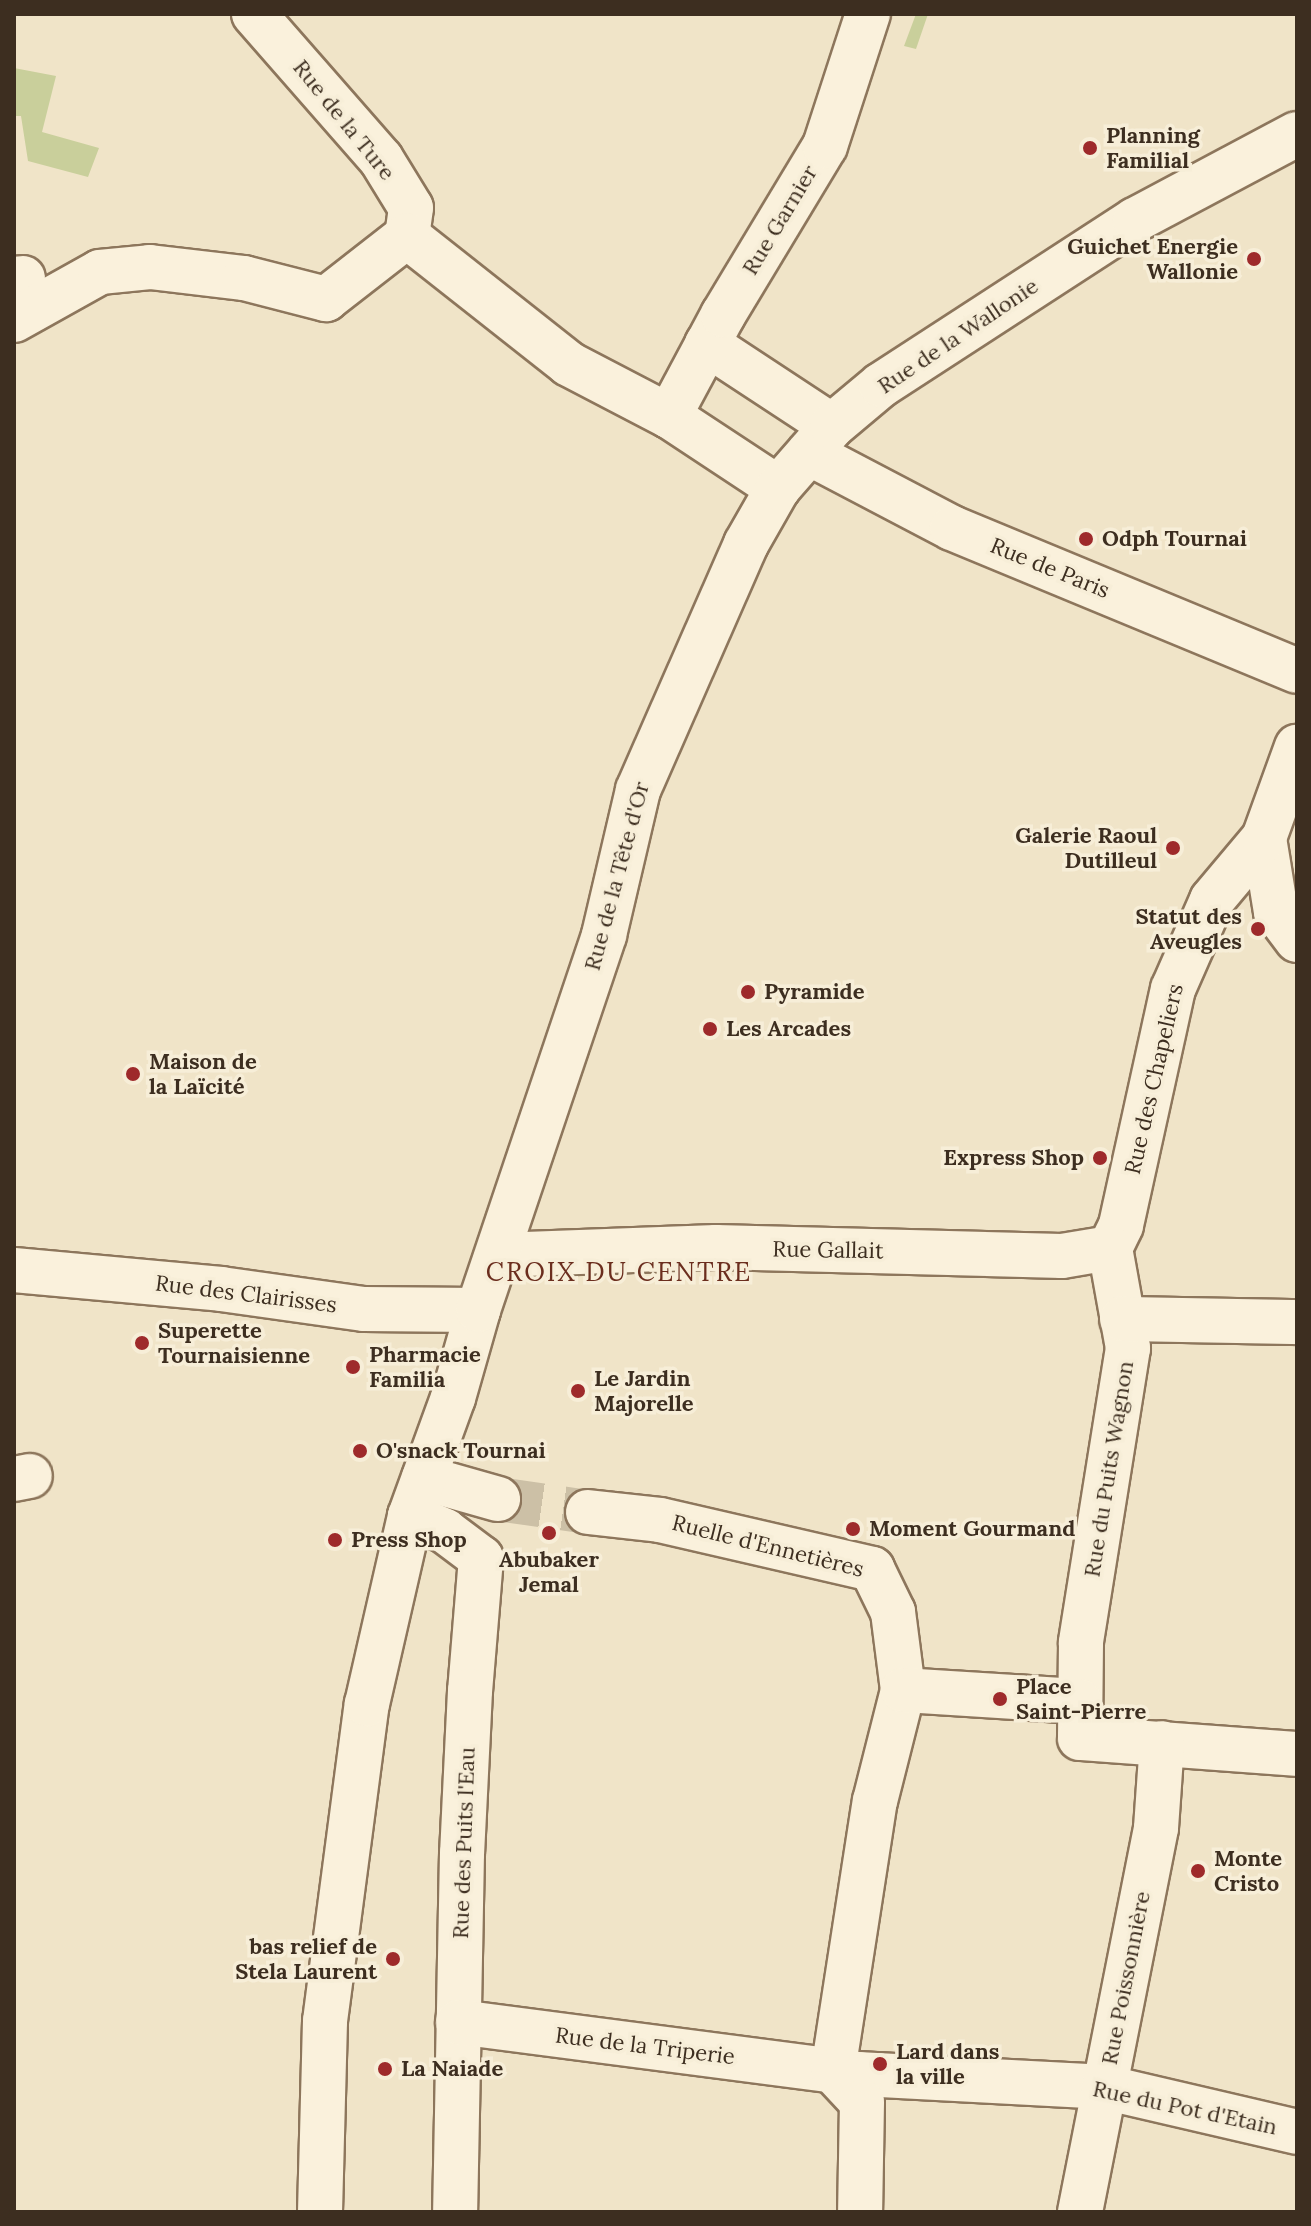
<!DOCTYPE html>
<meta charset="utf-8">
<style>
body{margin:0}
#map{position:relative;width:1311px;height:2226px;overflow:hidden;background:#f0e4c8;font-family:Lora,serif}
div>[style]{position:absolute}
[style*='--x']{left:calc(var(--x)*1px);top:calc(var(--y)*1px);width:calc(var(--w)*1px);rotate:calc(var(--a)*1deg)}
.green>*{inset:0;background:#c9cf9b}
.minor-tunnel>*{height:44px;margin-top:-22px;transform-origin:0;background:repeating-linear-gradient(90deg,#ccc0a6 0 44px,transparent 0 66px)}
.roads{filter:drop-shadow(2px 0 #8d765c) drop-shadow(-2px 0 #8d765c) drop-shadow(0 2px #8d765c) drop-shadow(0 -2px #8d765c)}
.minor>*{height:44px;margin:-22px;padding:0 22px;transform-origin:22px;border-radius:22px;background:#faf1dc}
.dots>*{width:22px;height:22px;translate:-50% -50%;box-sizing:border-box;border:4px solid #f7eed8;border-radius:50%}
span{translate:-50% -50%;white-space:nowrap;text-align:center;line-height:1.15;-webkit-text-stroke:7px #f7eed8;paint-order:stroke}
.street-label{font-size:22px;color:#3d2e20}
.poi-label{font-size:22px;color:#3d2e20;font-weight:700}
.left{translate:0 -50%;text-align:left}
.right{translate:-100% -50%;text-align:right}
.quarter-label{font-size:26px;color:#6b2e1e;letter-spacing:2px}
.frame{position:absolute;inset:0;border:16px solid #3d2e20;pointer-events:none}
</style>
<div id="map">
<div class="green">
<i style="clip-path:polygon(916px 14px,928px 14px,916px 49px,904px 46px)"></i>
<i style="clip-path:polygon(14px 68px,56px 76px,42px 132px,99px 148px,88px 177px,28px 161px,21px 116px,14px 116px)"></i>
</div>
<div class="minor-tunnel">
<i style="--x:498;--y:1499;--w:91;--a:8.2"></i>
</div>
<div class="roads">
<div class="minor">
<i style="--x:254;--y:14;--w:193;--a:48.8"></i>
<i style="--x:381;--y:159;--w:57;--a:58.5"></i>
<i style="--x:411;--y:208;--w:28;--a:98"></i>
<i style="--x:407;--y:236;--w:206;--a:38.3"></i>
<i style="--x:569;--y:364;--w:113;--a:27.5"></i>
<i style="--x:669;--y:416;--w:131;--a:33.4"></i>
<i style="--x:14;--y:279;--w:9;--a:-6"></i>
<i style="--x:14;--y:320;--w:98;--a:-29.2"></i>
<i style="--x:100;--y:272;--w:50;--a:-5.7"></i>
<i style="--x:150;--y:267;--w:95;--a:6.7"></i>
<i style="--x:244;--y:278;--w:85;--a:14.4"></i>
<i style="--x:326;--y:299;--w:103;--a:-37.9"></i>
<i style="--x:707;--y:344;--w:149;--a:33.3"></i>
<i style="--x:669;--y:416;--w:115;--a:-61.9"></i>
<i style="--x:723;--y:315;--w:197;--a:-58.9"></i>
<i style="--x:825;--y:146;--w:139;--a:-72"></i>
<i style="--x:809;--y:453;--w:161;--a:27.7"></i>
<i style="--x:952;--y:528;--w:373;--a:22.5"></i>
<i style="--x:1264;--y:838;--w:75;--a:80.8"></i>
<i style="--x:1276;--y:912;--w:35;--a:53"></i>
<i style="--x:1110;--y:1248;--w:102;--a:79.8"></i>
<i style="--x:1128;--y:1348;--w:299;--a:99.1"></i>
<i style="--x:1081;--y:1643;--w:95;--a:90.6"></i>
<i style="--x:1080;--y:1738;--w:218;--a:4.2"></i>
<i style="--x:1110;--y:1248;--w:25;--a:-64"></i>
<i style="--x:1121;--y:1225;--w:242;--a:-77.6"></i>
<i style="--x:1173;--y:989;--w:97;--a:-66.3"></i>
<i style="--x:1212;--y:900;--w:81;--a:-50"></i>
<i style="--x:1264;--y:838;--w:97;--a:-70.1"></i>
<i style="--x:498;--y:1255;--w:218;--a:-2.1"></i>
<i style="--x:716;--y:1247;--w:346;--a:1.5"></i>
<i style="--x:1062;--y:1256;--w:49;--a:-9.5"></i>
<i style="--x:14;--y:1270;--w:208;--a:5.2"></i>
<i style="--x:221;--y:1289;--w:144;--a:8"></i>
<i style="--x:364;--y:1309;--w:114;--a:0.5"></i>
<i style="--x:1122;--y:1319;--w:175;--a:1"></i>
<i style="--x:424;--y:1478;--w:77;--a:15.8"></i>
<i style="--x:14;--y:1479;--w:16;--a:-11"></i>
<i style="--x:588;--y:1512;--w:72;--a:6.3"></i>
<i style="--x:660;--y:1520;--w:218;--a:13"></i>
<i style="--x:872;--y:1569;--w:48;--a:64"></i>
<i style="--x:893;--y:1612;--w:79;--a:82.7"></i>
<i style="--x:410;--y:1516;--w:38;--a:23"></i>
<i style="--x:445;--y:1531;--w:45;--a:36.9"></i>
<i style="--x:481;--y:1558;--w:133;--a:94.7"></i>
<i style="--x:470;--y:1691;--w:162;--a:92.8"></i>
<i style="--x:462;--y:1853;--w:359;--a:91.1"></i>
<i style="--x:458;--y:2022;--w:405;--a:7.4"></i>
<i style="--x:860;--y:2074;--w:244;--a:3"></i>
<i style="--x:1104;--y:2087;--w:198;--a:13.1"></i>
<i style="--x:833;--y:2071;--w:273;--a:-81.2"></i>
<i style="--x:875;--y:1801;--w:114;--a:-75.8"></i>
<i style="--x:903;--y:1690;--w:177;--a:3.6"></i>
<i style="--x:833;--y:2071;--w:42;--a:46.9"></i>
<i style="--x:862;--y:2102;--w:110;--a:91"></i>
<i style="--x:320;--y:2212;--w:191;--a:-88.5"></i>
<i style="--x:325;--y:2021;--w:320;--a:-82.5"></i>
<i style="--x:367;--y:1704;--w:193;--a:-77.1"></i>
<i style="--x:410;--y:1516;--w:126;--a:-70"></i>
<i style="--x:453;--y:1398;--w:91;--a:-74.1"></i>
<i style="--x:478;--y:1310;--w:396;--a:-71.4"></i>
<i style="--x:604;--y:935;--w:149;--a:-76.8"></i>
<i style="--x:638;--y:790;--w:269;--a:-66.3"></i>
<i style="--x:746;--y:544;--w:64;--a:-60.3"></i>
<i style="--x:778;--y:488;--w:82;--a:-48.9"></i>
<i style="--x:832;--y:426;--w:64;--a:-39.9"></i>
<i style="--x:881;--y:385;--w:303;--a:-33"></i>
<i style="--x:1135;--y:220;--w:183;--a:-28"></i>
<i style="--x:1080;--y:2212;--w:391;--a:-78.8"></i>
<i style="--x:1156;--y:1828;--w:85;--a:-86"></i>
</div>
</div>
<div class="dots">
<i style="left:1090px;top:148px;background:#9e2a2b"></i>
<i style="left:1254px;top:259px;background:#9e2a2b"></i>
<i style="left:1086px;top:539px;background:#9e2a2b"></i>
<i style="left:1173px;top:848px;background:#9e2a2b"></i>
<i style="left:1258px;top:929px;background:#9e2a2b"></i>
<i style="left:748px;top:992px;background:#9e2a2b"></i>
<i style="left:710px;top:1029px;background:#9e2a2b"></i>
<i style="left:133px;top:1074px;background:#9e2a2b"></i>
<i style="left:1100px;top:1158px;background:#9e2a2b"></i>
<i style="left:142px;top:1343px;background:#9e2a2b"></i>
<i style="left:353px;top:1367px;background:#9e2a2b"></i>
<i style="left:578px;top:1391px;background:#9e2a2b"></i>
<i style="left:360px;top:1451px;background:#9e2a2b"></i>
<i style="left:853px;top:1529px;background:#9e2a2b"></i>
<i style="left:549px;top:1533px;background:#9e2a2b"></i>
<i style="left:335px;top:1540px;background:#9e2a2b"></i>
<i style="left:1000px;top:1699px;background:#9e2a2b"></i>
<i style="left:1198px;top:1871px;background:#9e2a2b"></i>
<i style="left:393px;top:1959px;background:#9e2a2b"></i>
<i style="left:880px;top:2064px;background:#9e2a2b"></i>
<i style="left:385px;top:2069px;background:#9e2a2b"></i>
</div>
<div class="street-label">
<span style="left:344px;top:120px;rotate:51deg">Rue de la Ture</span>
<span style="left:780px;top:220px;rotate:-59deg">Rue Garnier</span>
<span style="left:958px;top:336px;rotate:-34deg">Rue de la Wallonie</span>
<span style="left:1050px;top:568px;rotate:22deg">Rue de Paris</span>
<span style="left:617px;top:876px;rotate:-75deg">Rue de la Tête d'Or</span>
<span style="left:1154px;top:1079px;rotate:-77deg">Rue des Chapeliers</span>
<span style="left:828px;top:1250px;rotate:1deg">Rue Gallait</span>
<span style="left:246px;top:1294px;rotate:7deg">Rue des Clairisses</span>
<span style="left:1109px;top:1469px;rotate:-81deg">Rue du Puits Wagnon</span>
<span style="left:768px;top:1546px;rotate:14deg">Ruelle d'Ennetières</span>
<span style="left:464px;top:1843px;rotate:-88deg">Rue des Puits l'Eau</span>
<span style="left:1126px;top:1978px;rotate:-79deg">Rue Poissonnière</span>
<span style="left:645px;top:2046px;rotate:7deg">Rue de la Triperie</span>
<span style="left:1185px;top:2108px;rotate:12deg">Rue du Pot d'Etain</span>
</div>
<div class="poi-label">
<span class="left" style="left:1106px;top:148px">Planning<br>Familial</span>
<span class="right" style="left:1238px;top:259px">Guichet Energie<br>Wallonie</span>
<span class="left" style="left:1102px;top:539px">Odph Tournai</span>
<span class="right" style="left:1157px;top:848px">Galerie Raoul<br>Dutilleul</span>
<span class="right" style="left:1242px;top:929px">Statut des<br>Aveugles</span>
<span class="left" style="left:764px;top:992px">Pyramide</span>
<span class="left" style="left:726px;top:1029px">Les Arcades</span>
<span class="left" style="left:149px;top:1074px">Maison de<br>la Laïcité</span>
<span class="right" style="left:1084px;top:1158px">Express Shop</span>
<span class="left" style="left:158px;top:1343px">Superette<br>Tournaisienne</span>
<span class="left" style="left:369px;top:1367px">Pharmacie<br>Familia</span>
<span class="left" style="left:594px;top:1391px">Le Jardin<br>Majorelle</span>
<span class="left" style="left:376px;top:1451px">O'snack Tournai</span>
<span class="left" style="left:869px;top:1529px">Moment Gourmand</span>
<span class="left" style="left:351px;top:1540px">Press Shop</span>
<span style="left:549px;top:1572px">Abubaker<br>Jemal</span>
<span class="left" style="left:1016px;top:1699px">Place<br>Saint-Pierre</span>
<span class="left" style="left:1214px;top:1871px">Monte<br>Cristo</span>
<span class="right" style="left:377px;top:1959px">bas relief de<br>Stela Laurent</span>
<span class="left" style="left:896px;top:2064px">Lard dans<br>la ville</span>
<span class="left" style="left:401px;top:2069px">La Naiade</span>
</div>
<div class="quarter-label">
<span style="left:619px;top:1272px">CROIX DU CENTRE</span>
</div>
<div class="frame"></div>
</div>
